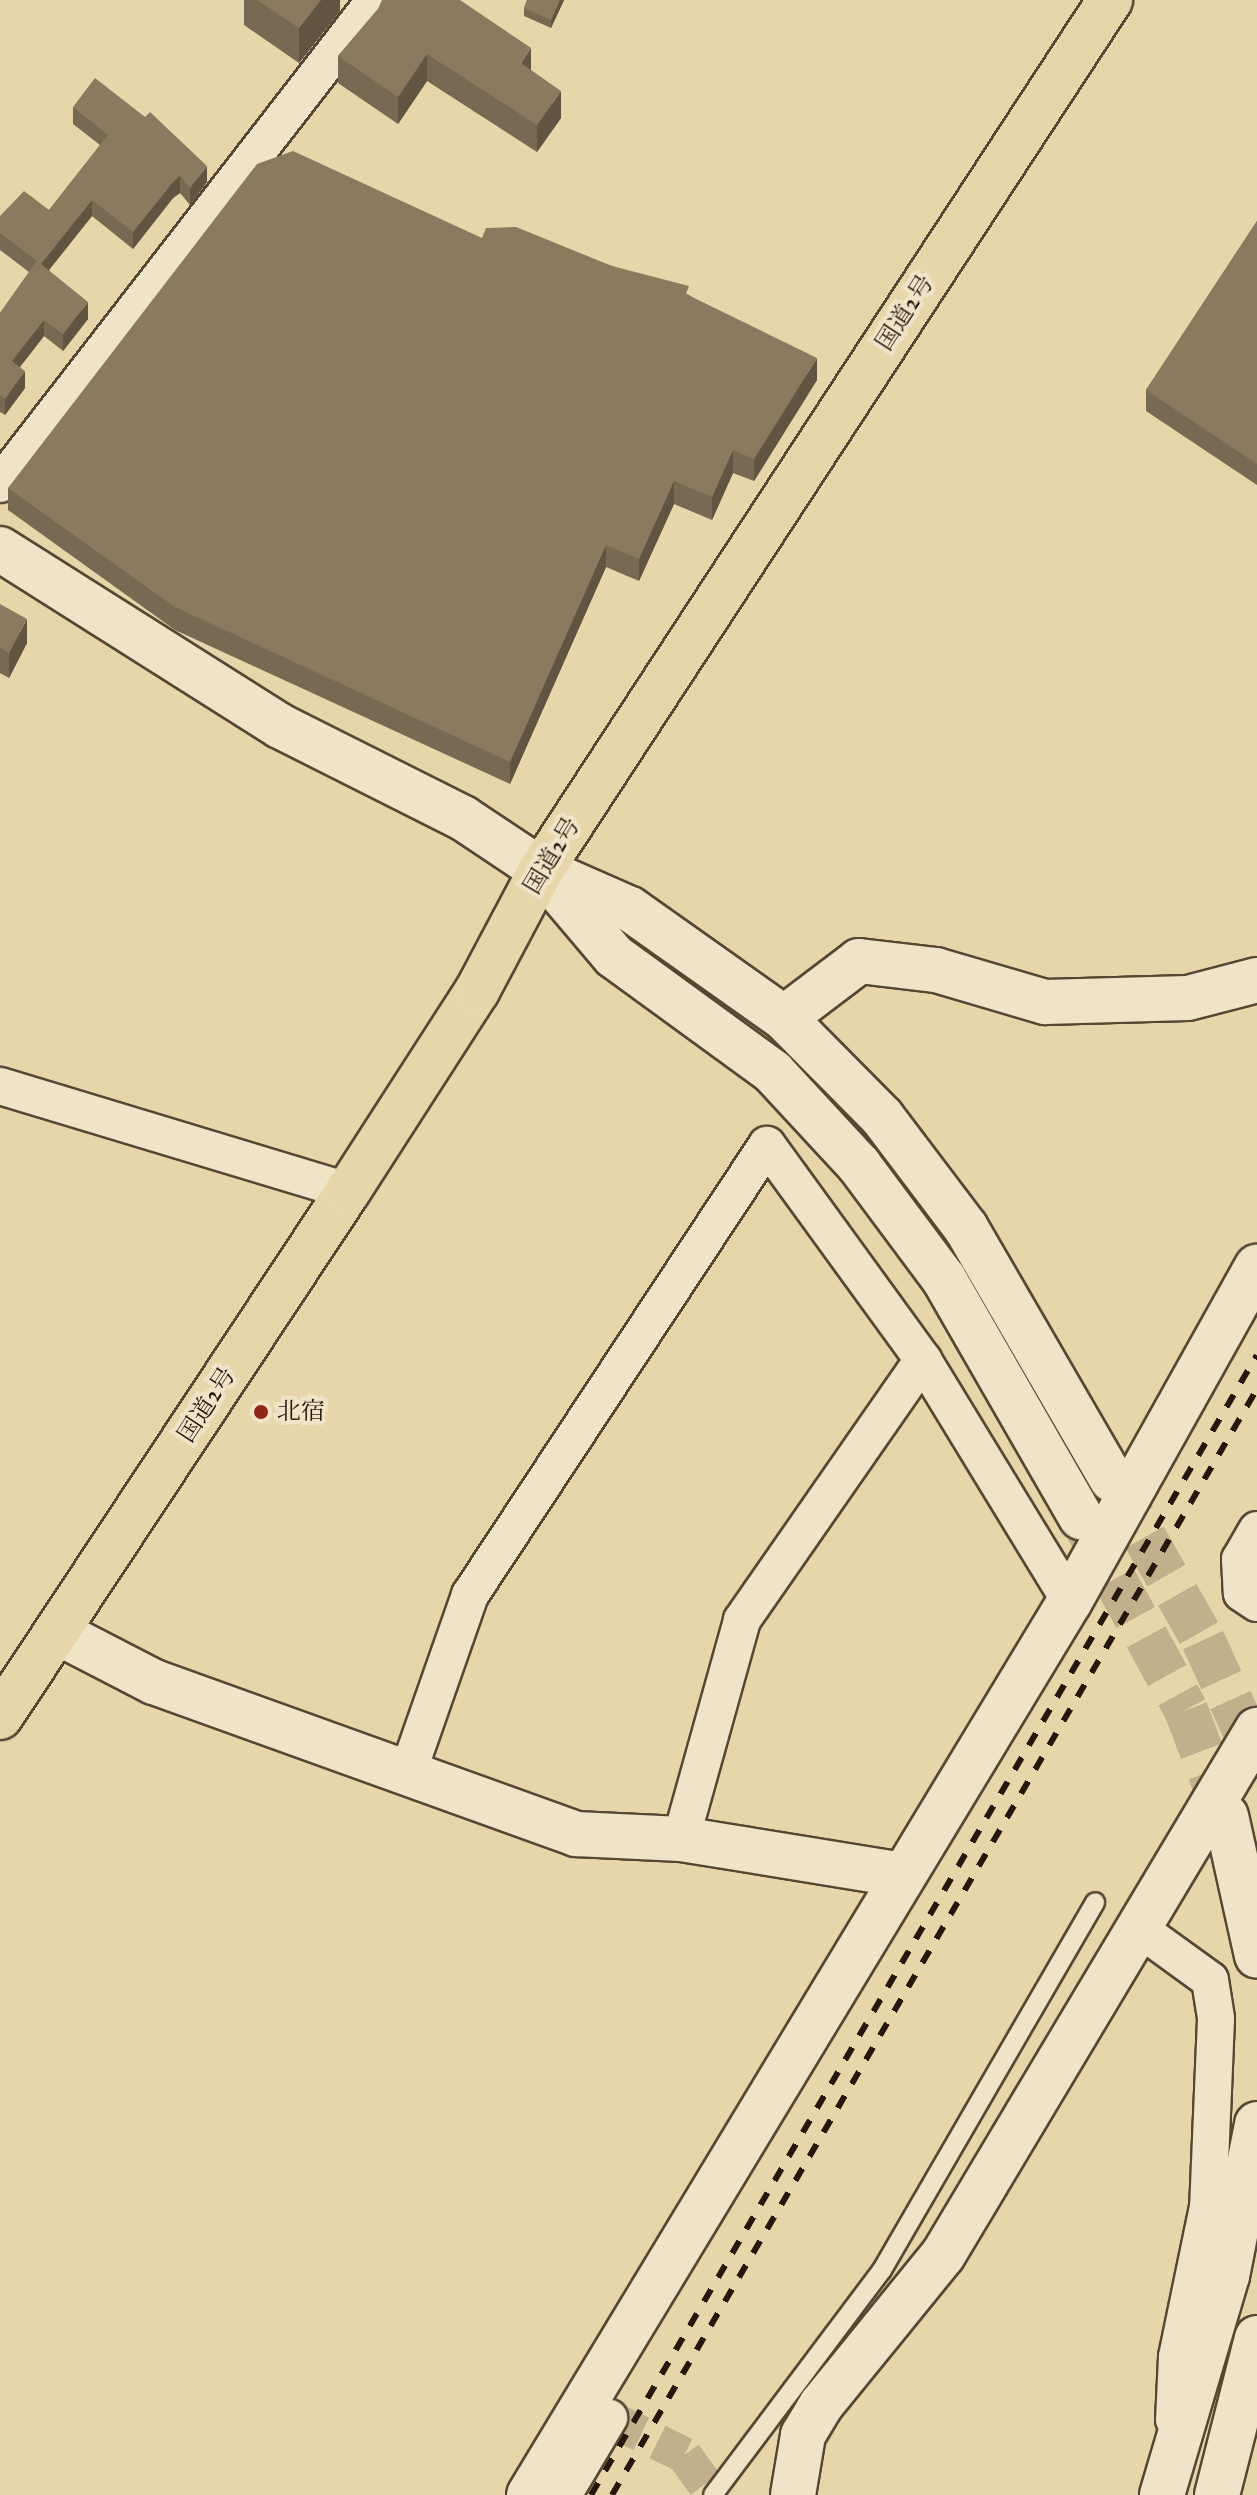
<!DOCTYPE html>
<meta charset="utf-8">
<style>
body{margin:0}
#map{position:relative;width:1257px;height:2495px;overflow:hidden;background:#e8d6ab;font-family:"IM FELL Great Primer","Noto Serif JP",serif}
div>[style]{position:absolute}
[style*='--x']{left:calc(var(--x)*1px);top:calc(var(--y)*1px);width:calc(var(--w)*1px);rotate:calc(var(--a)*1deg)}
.minor-tunnel>*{height:36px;margin-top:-18px;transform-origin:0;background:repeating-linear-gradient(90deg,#c1b08b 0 36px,transparent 0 54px)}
.tertiary-tunnel>*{height:44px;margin-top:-22px;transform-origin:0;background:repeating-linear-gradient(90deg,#c1b08b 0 44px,transparent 0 66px)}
.roads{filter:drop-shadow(2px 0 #564734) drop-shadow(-2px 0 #564734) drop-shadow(0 2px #564734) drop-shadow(0 -2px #564734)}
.service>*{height:18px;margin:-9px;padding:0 9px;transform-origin:9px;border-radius:9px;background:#f0e4c8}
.minor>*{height:36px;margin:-18px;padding:0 18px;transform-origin:18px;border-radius:18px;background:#f0e4c8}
.tertiary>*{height:44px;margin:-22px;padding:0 22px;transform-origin:22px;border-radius:22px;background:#f0e4c8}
.trunk>*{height:44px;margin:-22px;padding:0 22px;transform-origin:22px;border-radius:22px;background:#e8d6ab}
.rail>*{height:6px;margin-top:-3px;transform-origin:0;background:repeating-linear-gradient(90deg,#26170c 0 14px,transparent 0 28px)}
.wall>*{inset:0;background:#786952}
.shaded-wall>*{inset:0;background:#615542}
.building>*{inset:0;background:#8b7a5f}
.dots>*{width:22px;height:22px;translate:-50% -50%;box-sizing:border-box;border:4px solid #f0e4c8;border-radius:50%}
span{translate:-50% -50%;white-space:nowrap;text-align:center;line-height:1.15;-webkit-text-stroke:8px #f0e4c8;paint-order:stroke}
.street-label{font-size:24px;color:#26170c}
.poi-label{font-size:24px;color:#26170c}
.left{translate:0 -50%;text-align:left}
</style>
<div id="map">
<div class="minor-tunnel">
<i style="--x:609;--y:2418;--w:84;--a:26.3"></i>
<i style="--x:684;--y:2455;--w:49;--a:54.1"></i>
</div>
<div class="tertiary-tunnel">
<i style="--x:1112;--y:1480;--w:184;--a:60.4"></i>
<i style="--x:1203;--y:1640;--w:130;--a:65.4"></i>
<i style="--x:1083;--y:1521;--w:215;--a:61.4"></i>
<i style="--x:1186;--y:1710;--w:113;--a:69.3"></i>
</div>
<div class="roads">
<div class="service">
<i style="--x:713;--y:2495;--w:281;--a:-53.1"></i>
<i style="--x:882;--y:2270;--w:425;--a:-59.9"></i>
</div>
<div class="minor">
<i style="--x:0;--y:484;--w:612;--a:-52.23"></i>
<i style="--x:0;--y:1086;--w:363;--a:16.8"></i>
<i style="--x:1257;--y:1530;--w:34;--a:120"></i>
<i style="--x:1240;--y:1559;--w:34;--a:87"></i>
<i style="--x:1242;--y:1593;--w:18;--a:34"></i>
<i style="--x:408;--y:1772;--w:188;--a:-70.7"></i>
<i style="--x:470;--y:1595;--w:539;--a:-56.58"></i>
<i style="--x:767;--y:1145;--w:266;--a:54"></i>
<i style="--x:923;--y:1360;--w:282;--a:58.6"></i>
<i style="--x:681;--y:1839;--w:227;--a:-74.4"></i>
<i style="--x:742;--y:1620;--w:317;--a:-55.2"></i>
<i style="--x:1141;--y:1930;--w:85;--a:35.9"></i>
<i style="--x:1210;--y:1980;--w:39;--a:81"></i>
<i style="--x:1216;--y:2019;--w:188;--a:92.4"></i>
<i style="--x:1208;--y:2207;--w:153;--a:101.7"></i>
<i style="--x:1177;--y:2357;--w:63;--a:92.7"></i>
<i style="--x:563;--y:2495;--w:90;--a:-59.1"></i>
</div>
<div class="tertiary">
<i style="--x:0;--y:549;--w:331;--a:32.3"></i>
<i style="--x:280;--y:726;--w:205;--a:26.7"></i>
<i style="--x:463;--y:818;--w:94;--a:33.7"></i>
<i style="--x:541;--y:870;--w:97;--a:23.7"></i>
<i style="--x:630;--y:909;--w:189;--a:35.3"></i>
<i style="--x:784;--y:1018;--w:139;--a:45.3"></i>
<i style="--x:882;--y:1117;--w:139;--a:52.9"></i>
<i style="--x:966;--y:1228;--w:291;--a:59.9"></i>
<i style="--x:548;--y:878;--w:102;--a:49.8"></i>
<i style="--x:614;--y:956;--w:197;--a:36.1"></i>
<i style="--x:773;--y:1072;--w:127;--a:47.2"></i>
<i style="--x:859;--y:1165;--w:142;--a:53.3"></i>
<i style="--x:944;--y:1279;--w:275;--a:60.1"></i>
<i style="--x:784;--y:1018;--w:94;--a:-37.2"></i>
<i style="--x:859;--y:961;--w:78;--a:6.7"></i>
<i style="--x:936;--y:970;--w:114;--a:16.4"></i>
<i style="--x:1045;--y:1002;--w:143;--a:-1.6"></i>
<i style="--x:1188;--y:998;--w:71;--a:-14.6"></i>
<i style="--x:57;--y:1632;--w:109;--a:27.3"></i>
<i style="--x:154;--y:1682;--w:449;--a:19.8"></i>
<i style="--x:576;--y:1834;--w:105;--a:2.7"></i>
<i style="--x:681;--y:1839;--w:220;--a:9.2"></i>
<i style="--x:1226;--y:1816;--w:143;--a:77.5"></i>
<i style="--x:529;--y:2495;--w:1045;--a:-58.82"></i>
<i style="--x:1070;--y:1601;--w:383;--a:-60.8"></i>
<i style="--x:793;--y:2495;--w:61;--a:-80.5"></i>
<i style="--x:803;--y:2435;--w:35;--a:-59"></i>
<i style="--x:821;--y:2405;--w:193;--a:-50.9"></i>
<i style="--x:943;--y:2255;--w:612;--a:-59.12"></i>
<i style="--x:1162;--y:2495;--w:228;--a:-73.5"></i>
<i style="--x:1227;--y:2276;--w:155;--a:-78.8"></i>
<i style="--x:1217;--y:2495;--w:162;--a:-75.7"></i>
</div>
<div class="trunk">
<i style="--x:0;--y:1717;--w:631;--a:-56.51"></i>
<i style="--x:348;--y:1191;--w:238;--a:-57.2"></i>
<i style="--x:477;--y:991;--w:137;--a:-62.1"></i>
<i style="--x:541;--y:870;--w:1040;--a:-56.81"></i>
</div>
</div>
<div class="rail">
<i style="--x:591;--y:2495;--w:1320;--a:-59.71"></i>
<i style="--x:612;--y:2495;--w:1280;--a:-59.75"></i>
</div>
<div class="wall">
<i style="clip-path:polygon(244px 0,340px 0,340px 11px,299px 63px,244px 25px)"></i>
<i style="clip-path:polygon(527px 0,564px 0,551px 28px,524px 16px,524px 8px)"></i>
<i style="clip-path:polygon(378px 9px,531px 70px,561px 118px,537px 152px,427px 81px,398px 124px,338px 83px,338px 56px)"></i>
<i style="clip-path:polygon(73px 107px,207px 182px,190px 205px,180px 193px,173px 198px,133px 249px,92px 216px,49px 270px,88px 319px,63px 351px,44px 336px,20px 367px,25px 388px,5px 415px,0 412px,0 313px,29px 272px,0 250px,0 216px,49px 210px,100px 145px,73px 124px)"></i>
<i style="clip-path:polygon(1257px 221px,1257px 485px,1146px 411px,1146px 390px)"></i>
<i style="clip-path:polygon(482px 238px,612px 266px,689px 295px,817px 380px,754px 481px,733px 473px,712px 520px,674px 504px,639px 581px,606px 567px,510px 784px,175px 630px,8px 510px,8px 488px)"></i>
<i style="clip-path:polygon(0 604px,27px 643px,9px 678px,0 673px)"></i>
</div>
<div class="shaded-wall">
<i style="clip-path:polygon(321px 0,340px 0,340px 11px,299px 63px,299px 28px)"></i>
<i style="clip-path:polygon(560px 0,564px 0,551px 28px,551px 20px)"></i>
<i style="clip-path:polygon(531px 48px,531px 75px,521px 63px)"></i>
<i style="clip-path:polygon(427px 54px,427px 81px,398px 124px,398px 97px)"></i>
<i style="clip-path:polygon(561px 91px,561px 118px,537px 152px,537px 125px)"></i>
<i style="clip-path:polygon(207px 166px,207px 182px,190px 205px,190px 188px)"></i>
<i style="clip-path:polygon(180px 176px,180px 193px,173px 198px,133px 249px,133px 232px,173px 182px)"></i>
<i style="clip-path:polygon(92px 200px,92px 216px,41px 280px,41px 264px)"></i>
<i style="clip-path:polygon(88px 302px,88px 319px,63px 351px,63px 334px)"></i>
<i style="clip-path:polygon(44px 320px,44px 336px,12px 377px,12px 361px)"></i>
<i style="clip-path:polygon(817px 358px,817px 380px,754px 481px,754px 459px)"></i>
<i style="clip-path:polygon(25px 371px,25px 388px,5px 415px,5px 399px)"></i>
<i style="clip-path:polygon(733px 450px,733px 473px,712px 520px,712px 497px)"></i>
<i style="clip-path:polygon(674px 481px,674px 504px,639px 581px,639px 559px)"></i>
<i style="clip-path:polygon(606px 545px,606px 567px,510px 784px,510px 762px)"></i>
<i style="clip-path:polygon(27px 619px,27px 643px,9px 678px,9px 653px)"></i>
</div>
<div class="building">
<i style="clip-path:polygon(257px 0,321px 0,299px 28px)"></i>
<i style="clip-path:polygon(382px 0,460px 0,531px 48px,521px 63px,561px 91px,537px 125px,427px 54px,398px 97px,338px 56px,378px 9px)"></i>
<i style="clip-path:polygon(527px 0,560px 0,551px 20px,524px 8px)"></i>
<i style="clip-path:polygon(95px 78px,145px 117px,150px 112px,207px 166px,190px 188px,180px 176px,173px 182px,133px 232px,92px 200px,41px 264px,88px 302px,63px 334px,44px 320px,12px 361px,25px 371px,5px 399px,0 395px,0 313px,37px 261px,0 233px,0 216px,24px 191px,49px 210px,108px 135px,73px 107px)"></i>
<i style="clip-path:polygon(293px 151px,482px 238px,486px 228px,516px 227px,612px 266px,689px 286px,686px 294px,817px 358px,754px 459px,733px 450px,712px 497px,674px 481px,639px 559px,606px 545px,510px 762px,175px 607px,8px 488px,257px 164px)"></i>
<i style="clip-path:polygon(1257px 221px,1257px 464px,1146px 390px)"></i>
<i style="clip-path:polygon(0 604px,27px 619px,9px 653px,0 648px)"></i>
</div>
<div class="dots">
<i style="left:261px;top:1412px;background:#8f2418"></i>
</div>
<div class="street-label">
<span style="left:905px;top:313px;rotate:-57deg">国道2号</span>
<span style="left:552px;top:856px;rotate:-59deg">国道2号</span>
<span style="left:207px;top:1405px;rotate:-57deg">国道2号</span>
</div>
<div class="poi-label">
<span class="left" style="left:277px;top:1412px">北宿</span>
</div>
</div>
